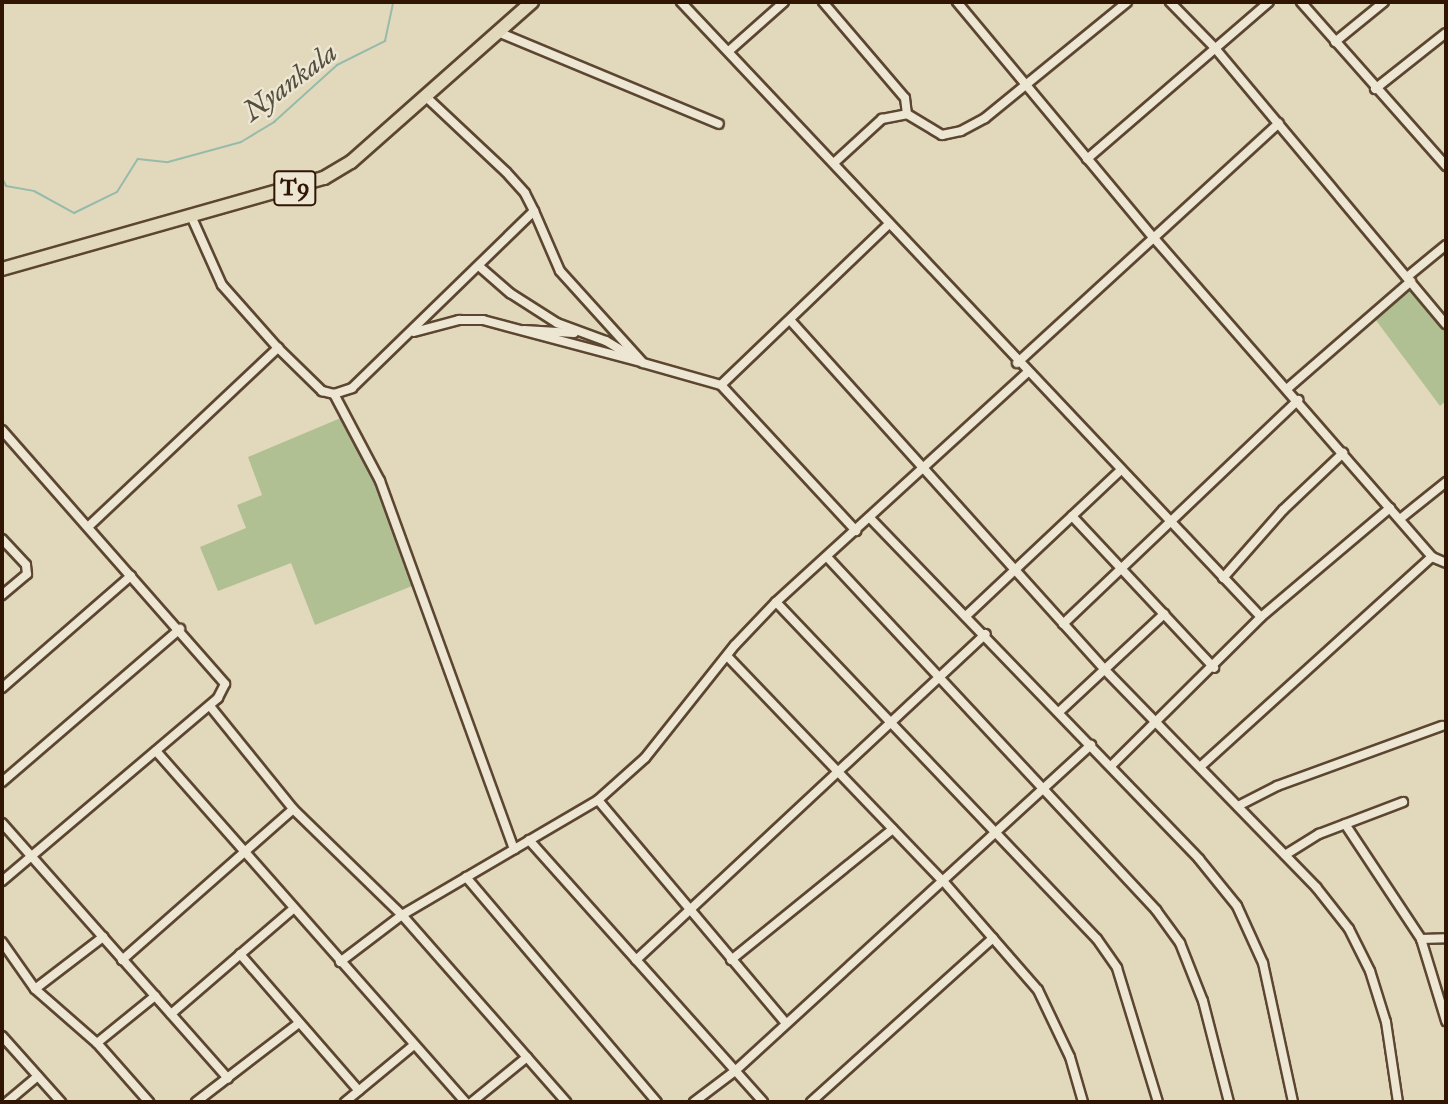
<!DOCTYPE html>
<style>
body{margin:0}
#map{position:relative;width:1448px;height:1104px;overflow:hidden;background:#e2d9bc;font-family:"IM FELL Great Primer",serif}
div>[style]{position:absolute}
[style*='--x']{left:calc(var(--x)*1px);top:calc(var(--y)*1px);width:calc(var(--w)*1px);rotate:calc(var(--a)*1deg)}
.green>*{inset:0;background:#b1c092}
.stream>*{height:2px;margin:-1px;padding:0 1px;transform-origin:1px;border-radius:1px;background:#96bbab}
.roads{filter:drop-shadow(2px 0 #5c4631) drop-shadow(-2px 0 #5c4631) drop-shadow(0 2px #5c4631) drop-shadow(0 -2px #5c4631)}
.minor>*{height:8px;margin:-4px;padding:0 4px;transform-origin:4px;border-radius:4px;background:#ece6d3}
.highway>*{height:12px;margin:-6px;padding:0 6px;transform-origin:6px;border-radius:6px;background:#e2d9bc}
span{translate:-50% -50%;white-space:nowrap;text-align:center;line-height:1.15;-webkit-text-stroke:5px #ece6d3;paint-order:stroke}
.shield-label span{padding:2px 5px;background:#ece6d3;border:2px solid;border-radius:5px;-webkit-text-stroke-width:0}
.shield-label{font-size:24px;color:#301503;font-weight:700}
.water-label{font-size:28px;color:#544f3e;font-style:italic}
.frame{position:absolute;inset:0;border:4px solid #301503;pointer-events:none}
</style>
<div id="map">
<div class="green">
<i style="clip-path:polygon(1411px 289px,1446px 331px,1446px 401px,1440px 406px,1375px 319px)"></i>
<i style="clip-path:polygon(343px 417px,361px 439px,417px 584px,315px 625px,291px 563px,218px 591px,200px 547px,246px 528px,237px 505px,262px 495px,248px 457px)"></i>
</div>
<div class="stream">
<i style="--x:2;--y:178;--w:9;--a:63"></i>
<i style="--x:6;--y:186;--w:28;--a:10"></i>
<i style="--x:34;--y:191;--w:46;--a:28.8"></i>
<i style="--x:74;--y:213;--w:48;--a:-26"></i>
<i style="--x:117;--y:192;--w:39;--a:-58"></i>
<i style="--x:138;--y:159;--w:30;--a:6"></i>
<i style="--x:168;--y:162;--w:76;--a:-15.3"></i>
<i style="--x:241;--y:142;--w:39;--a:-31"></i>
<i style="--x:274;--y:122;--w:85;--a:-42.1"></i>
<i style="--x:337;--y:65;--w:54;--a:-26.6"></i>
<i style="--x:385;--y:41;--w:40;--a:-78"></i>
</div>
<div class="roads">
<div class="minor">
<i style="--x:681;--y:2;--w:845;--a:46.68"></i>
<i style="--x:823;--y:2;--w:126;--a:49.5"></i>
<i style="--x:905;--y:98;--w:16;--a:83"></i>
<i style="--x:957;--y:2;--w:306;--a:50.2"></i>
<i style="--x:1153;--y:237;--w:425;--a:48.9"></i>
<i style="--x:1432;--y:557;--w:15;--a:23"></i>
<i style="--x:1170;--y:2;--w:63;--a:45.6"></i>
<i style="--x:1214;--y:47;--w:361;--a:50.1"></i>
<i style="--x:1301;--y:2;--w:219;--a:48.5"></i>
<i style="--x:498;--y:32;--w:239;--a:22.6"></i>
<i style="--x:1335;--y:42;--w:63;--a:-39.2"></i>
<i style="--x:730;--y:50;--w:72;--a:-41.6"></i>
<i style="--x:1375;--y:89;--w:90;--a:-38.3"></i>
<i style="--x:1087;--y:159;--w:240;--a:-40.8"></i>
<i style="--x:835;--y:162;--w:64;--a:-42.5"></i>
<i style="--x:882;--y:119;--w:25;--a:-11"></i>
<i style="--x:907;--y:114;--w:41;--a:31"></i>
<i style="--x:942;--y:135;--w:19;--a:-12"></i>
<i style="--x:961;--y:131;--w:27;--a:-28"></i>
<i style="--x:985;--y:118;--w:183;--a:-39.2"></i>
<i style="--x:534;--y:211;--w:65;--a:66.6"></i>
<i style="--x:560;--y:271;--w:124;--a:47.9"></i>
<i style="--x:643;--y:363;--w:81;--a:15.8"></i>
<i style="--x:721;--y:385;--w:199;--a:47.2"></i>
<i style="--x:192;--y:218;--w:73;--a:65.9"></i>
<i style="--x:222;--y:285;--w:84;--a:48.4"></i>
<i style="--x:278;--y:348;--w:62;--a:44.3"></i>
<i style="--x:322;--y:391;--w:12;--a:14"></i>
<i style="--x:334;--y:394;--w:19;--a:-18"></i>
<i style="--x:352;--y:388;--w:254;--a:-44.2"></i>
<i style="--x:534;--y:211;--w:20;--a:-117"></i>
<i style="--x:525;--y:193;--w:28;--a:-132"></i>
<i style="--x:506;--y:172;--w:110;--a:-136.8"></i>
<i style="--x:480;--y:267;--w:40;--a:41"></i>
<i style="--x:510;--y:293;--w:56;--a:32.6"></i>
<i style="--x:557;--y:323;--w:52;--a:20.2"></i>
<i style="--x:606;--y:341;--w:27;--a:31"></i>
<i style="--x:1407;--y:277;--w:50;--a:-39.4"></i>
<i style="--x:790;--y:320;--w:471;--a:48"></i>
<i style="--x:1105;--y:670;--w:303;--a:45.8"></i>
<i style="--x:1316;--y:887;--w:53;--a:51.8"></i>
<i style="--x:1349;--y:929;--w:47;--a:63.4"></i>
<i style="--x:1370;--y:971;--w:53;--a:72.6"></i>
<i style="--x:1386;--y:1022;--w:81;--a:81.5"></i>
<i style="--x:524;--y:330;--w:50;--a:3.4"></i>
<i style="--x:414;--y:332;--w:47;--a:-14.9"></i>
<i style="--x:459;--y:320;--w:24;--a:0"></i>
<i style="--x:483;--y:320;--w:163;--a:14.9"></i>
<i style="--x:1017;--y:363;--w:355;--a:-42.5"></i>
<i style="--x:721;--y:385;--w:231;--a:-43.8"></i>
<i style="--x:1288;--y:388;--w:163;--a:-41"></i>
<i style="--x:334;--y:394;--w:98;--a:62.1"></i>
<i style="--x:380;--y:481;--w:392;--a:70"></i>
<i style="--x:2;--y:430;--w:338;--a:48.7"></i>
<i style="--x:225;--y:684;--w:16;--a:117"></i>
<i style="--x:218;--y:698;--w:283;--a:139.7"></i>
<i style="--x:1072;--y:516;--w:208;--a:46.9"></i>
<i style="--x:870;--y:518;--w:474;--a:46"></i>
<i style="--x:1199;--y:859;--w:60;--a:51"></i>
<i style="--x:1237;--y:906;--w:63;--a:65.5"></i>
<i style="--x:1263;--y:963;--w:142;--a:77.8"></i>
<i style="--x:1400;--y:519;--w:59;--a:-38.8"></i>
<i style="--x:89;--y:526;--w:260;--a:-43.3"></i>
<i style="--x:2;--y:539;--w:35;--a:47"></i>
<i style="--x:26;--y:565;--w:9;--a:84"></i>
<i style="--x:27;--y:574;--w:33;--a:140"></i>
<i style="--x:827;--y:557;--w:483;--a:47"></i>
<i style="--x:1156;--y:910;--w:41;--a:54"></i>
<i style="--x:1180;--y:943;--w:62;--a:68.4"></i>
<i style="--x:1203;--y:1001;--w:104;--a:75.6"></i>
<i style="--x:1223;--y:578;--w:91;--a:-48.6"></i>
<i style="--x:1283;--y:510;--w:83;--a:-43.5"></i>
<i style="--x:776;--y:602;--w:465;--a:46.4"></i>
<i style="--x:1097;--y:939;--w:35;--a:55"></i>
<i style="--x:1117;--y:968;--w:140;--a:73"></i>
<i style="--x:967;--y:615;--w:212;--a:-43.3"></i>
<i style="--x:1063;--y:624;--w:325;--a:-43.6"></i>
<i style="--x:727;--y:656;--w:313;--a:46.2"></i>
<i style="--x:944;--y:882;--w:143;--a:49"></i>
<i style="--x:1038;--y:990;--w:74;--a:64.5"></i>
<i style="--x:1070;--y:1057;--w:47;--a:73.9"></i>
<i style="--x:2;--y:688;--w:171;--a:-41"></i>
<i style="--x:210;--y:706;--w:132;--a:51.1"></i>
<i style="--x:293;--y:809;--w:152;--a:44.2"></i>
<i style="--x:402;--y:915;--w:249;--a:48.7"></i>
<i style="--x:1059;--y:712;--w:144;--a:-43"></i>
<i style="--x:156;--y:751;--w:468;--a:48.6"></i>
<i style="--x:1111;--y:766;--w:211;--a:-44.8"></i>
<i style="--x:1261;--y:617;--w:169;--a:-40.2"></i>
<i style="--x:1200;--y:767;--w:313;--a:-42.2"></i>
<i style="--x:2;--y:782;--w:235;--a:-40.7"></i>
<i style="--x:598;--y:800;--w:290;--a:49.9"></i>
<i style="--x:1238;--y:806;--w:44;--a:-27.1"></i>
<i style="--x:1277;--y:786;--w:176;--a:-20"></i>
<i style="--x:2;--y:823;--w:341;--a:48.5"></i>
<i style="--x:1345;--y:824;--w:138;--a:56.5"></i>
<i style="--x:1421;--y:939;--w:86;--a:73"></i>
<i style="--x:529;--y:840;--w:351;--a:48.2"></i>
<i style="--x:1285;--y:855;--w:40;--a:-32"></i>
<i style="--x:1319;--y:834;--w:90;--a:-20.9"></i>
<i style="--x:466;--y:877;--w:295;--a:49.7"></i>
<i style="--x:1421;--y:939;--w:25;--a:-2"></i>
<i style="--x:2;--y:942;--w:57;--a:54.9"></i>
<i style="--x:35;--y:989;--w:82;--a:41.1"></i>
<i style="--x:97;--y:1043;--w:79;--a:48.6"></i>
<i style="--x:240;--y:954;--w:181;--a:49"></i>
<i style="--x:122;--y:960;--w:228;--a:-41.4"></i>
<i style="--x:636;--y:960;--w:478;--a:-43"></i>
<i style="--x:731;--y:960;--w:208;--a:-39"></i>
<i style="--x:340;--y:962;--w:78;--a:-37.2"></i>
<i style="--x:402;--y:915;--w:227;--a:-30.4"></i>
<i style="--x:598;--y:800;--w:63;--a:-41.8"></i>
<i style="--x:645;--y:758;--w:144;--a:-51.5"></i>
<i style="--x:735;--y:645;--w:59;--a:-46.4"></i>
<i style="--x:776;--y:602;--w:340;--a:-42.4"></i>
<i style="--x:35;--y:989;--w:86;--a:-37.4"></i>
<i style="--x:171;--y:1014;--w:161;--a:-40.7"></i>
<i style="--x:2;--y:1036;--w:89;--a:48.2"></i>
<i style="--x:97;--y:1043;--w:75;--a:-39"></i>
<i style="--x:7;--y:1102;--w:40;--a:-40"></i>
<i style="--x:196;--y:1102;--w:130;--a:-37.5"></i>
<i style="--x:345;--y:1102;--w:89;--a:-39.6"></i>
<i style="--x:472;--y:1102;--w:71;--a:-39.3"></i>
<i style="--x:694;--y:1102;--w:51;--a:-37.1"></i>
<i style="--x:735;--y:1071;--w:483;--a:-42.5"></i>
<i style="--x:811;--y:1102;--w:245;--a:-42"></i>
</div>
<div class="highway">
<i style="--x:2;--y:269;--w:335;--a:-15.8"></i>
<i style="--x:324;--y:178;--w:31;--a:-31"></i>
<i style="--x:351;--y:162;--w:242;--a:-41.5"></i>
</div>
</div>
<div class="shield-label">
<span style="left:295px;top:188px">T9</span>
</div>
<div class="water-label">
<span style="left:290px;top:82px;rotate:-37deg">Nyankala</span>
</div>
<div class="frame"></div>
</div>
